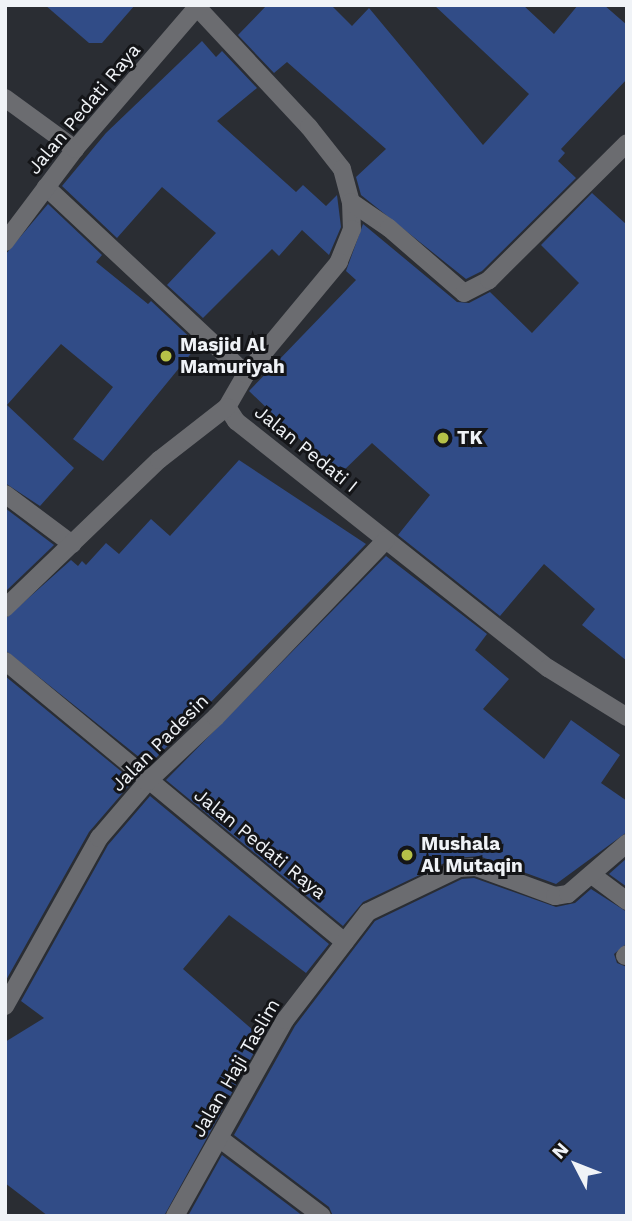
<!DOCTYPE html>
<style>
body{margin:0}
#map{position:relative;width:632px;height:1221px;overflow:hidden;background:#2a2d33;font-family:"Work Sans",sans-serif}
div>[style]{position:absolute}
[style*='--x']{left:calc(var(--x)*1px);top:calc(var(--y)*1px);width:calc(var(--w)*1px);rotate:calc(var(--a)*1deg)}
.building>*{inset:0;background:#314c87}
.minor>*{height:18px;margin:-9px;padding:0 9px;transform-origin:9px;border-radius:9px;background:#6b6c70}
.dots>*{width:19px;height:19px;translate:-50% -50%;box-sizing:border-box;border:4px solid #141518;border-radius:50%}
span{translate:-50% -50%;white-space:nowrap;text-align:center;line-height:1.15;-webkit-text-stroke:6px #141518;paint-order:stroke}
.street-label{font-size:19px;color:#f0f3f7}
.poi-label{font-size:19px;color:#f0f3f7;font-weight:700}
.left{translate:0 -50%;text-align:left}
.frame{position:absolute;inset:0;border:7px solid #f0f3f7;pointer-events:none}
.north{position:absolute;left:541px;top:1130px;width:70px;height:70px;-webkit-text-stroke:5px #141518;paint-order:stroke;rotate:312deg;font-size:19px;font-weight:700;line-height:28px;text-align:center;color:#f0f3f7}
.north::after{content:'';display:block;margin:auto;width:24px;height:32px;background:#f0f3f7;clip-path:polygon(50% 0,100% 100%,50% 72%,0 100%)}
</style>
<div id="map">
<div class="building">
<i style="clip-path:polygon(45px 5px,135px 5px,102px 43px,89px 43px)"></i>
<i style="clip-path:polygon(267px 5px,331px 5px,352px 26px,369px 8px,483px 145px,529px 94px,434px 5px,523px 5px,554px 34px,578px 5px,604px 5px,627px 25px,627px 79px,561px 149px,565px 153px,558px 161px,576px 178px,482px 271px,466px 279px,361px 195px,356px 177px,386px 149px,287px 62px,274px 73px,238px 35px)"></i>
<i style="clip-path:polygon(202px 41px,216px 57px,222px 51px,257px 88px,217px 121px,296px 192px,303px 185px,326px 206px,337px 195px,341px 227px,329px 255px,302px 230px,279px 256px,272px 249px,203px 318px,167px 285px,216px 233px,162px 187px,117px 238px,62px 186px,106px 133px)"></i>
<i style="clip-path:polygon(592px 193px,627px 225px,627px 661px,582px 625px,595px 609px,544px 564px,500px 616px,398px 535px,430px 495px,372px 443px,338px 476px,249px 391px,356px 280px,346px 271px,363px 224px,457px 302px,469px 303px,490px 292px,532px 333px,579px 283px,541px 245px)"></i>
<i style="clip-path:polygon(48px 204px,102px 255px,96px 262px,148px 304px,151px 301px,198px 345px,103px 461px,73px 439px,113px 387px,61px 344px,7px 405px,74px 468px,40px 506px,5px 483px,5px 255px)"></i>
<i style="clip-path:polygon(239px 460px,366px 544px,149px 765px,5px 650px,5px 619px,71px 560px,78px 566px,82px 561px,86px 565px,106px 543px,119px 554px,151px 519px,170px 536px)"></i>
<i style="clip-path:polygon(5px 508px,54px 545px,5px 592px)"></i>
<i style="clip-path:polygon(386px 556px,487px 634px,475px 650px,509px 679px,483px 709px,544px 759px,571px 720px,620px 755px,601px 783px,627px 801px,627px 832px,556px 884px,479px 856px,455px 858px,363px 902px,343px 926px,166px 780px)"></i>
<i style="clip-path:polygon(5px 676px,133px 781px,89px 832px,5px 982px)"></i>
<i style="clip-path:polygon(150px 796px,329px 944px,306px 973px,229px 915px,183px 969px,262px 1038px,164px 1216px,48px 1216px,5px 1183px,5px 1042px,44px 1018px,21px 1001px,108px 845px)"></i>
<i style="clip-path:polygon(627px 858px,627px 887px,609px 874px)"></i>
<i style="clip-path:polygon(474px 878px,556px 907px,575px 903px,591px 889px,627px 912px,627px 943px,614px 954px,617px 963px,627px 967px,627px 1216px,333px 1216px,329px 1207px,234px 1135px,295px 1026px,375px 921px,462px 879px)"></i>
<i style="clip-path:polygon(222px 1155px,303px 1216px,188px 1216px)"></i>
</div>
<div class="minor">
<i style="--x:197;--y:7;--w:164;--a:47"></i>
<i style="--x:309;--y:127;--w:53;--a:51.8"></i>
<i style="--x:342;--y:169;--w:34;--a:75"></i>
<i style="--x:351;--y:202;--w:27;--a:88"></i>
<i style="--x:352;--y:229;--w:35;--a:112"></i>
<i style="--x:339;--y:262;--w:146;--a:129.7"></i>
<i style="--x:246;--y:374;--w:38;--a:120"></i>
<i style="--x:5;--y:98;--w:87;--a:36.1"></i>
<i style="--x:46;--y:187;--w:274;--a:43.1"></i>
<i style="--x:351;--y:202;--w:46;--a:34.4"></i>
<i style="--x:389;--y:228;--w:99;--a:40.9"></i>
<i style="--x:464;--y:293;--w:28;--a:-27"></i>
<i style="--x:489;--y:280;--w:194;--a:-44.8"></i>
<i style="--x:5;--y:242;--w:116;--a:-53"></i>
<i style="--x:75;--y:149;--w:190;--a:-49.3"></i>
<i style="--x:227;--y:407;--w:17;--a:57"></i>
<i style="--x:236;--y:421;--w:398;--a:38.4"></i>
<i style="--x:548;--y:668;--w:93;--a:31.8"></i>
<i style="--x:5;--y:494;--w:84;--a:36.7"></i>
<i style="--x:5;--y:608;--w:214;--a:-43.9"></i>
<i style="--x:159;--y:460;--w:86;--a:-37.9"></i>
<i style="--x:5;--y:661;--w:441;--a:39.6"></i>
<i style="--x:592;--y:875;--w:44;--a:36.6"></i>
<i style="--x:625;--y:956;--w:3;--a:-45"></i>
<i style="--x:5;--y:1006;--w:193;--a:-60.8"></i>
<i style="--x:99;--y:838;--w:74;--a:-49.4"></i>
<i style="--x:147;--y:782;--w:95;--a:-43.3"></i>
<i style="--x:216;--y:717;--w:245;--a:-46.2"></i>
<i style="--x:219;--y:1138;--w:129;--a:37.1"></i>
<i style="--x:175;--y:1216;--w:225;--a:-60.7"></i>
<i style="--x:285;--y:1020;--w:136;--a:-52.5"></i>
<i style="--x:368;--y:912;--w:101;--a:-25.8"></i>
<i style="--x:459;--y:868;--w:17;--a:-3"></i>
<i style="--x:476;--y:867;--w:84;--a:20.2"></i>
<i style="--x:555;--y:896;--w:13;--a:-9"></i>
<i style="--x:568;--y:894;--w:78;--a:-40.8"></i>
</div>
<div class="dots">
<i style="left:166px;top:356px;background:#b6c148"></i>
<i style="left:443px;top:438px;background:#b6c148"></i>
<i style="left:407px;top:855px;background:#b6c148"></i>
</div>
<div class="street-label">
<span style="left:84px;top:109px;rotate:-50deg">Jalan Pedati Raya</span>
<span style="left:306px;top:449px;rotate:39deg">Jalan Pedati I</span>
<span style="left:160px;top:743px;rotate:-45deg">Jalan Padesin</span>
<span style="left:260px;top:844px;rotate:39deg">Jalan Pedati Raya</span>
<span style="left:236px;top:1068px;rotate:-60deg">Jalan Haji Taslim</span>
</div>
<div class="poi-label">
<span class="left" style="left:180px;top:356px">Masjid Al<br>Mamuriyah</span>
<span class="left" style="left:457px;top:438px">TK</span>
<span class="left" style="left:421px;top:855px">Mushala<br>Al Mutaqin</span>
</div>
<div class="frame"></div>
<div class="north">N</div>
</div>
